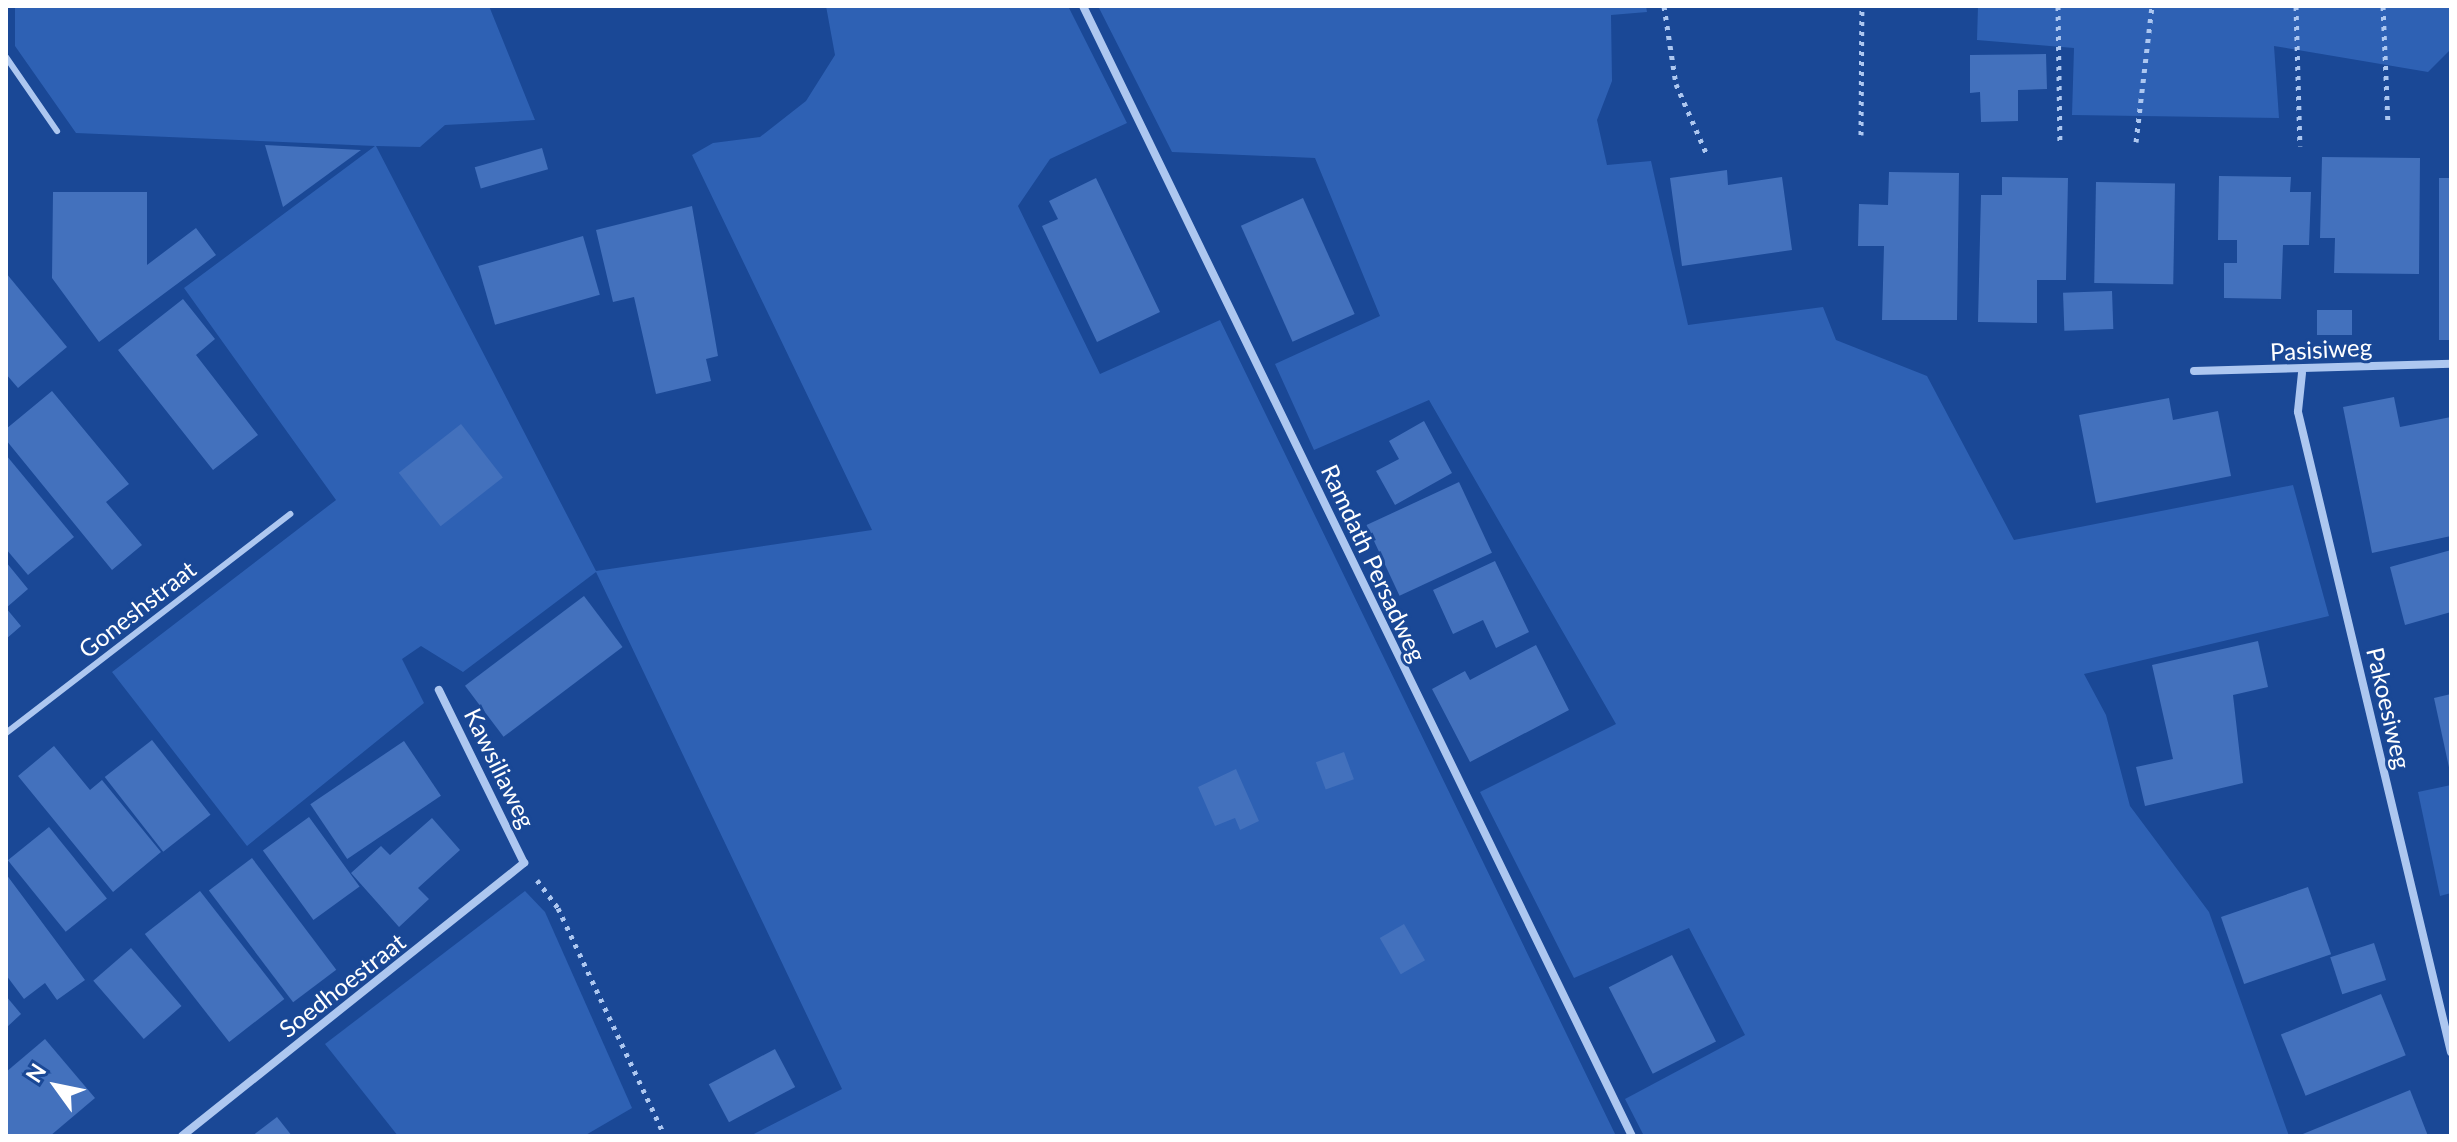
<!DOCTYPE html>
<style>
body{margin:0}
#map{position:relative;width:2457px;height:1142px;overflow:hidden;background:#1a4896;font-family:Lato,sans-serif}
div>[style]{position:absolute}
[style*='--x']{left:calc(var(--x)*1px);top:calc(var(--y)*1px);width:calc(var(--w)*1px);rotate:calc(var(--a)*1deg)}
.green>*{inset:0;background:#2e61b4}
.building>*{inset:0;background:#4371bd;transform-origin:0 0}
.path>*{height:5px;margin-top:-2.5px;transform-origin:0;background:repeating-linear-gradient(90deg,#adc7f0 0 4px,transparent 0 10px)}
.service>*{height:6px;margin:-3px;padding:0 3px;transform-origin:3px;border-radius:3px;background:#adc7f0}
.minor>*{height:8px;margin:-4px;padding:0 4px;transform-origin:4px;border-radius:4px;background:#adc7f0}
span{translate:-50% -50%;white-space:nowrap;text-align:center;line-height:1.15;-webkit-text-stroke:6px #1a4896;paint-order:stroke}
.street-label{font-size:24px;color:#fff}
.frame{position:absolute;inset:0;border:8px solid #fff;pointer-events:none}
.north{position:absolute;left:16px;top:1046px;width:80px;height:80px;-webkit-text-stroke:6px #1a4896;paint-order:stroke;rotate:303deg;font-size:22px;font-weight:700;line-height:32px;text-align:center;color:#fff}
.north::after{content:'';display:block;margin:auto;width:28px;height:36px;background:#fff;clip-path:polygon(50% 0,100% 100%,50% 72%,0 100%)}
</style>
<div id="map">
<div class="green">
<i style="clip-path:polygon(15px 6px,489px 6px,535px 120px,445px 125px,420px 147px,376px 146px,596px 571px,872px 530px,692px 155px,713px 143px,760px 137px,806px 101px,835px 55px,826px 6px,1068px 6px,1127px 123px,1050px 159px,1018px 206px,1100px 374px,1220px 320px,1616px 1136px,750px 1136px,842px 1089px,596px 572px,463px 672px,421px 646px,402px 659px,424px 703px,247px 846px,112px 672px,336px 500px,184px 288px,375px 146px,76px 133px,15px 46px)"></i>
<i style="clip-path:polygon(1098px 6px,1646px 6px,1647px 12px,1611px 15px,1612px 81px,1597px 120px,1607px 165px,1651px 161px,1688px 325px,1823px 307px,1836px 340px,1927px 376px,2014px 540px,2293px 485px,2329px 616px,2084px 674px,2106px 715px,2130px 806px,2209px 912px,2289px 1136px,1644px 1136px,1625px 1099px,1745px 1035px,1689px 928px,1574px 978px,1480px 792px,1616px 724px,1429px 400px,1314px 450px,1275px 364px,1380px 316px,1315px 158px,1172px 152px)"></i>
<i style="clip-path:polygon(1978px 6px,2451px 6px,2451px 49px,2428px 72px,2274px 46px,2279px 118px,2072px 115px,2074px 48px,1977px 40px)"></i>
<i style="clip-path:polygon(2451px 785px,2451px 893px,2440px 896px,2418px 792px)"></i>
<i style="clip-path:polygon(525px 891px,545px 912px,632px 1108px,584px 1136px,398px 1136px,325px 1044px)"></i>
</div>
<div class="building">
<i style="clip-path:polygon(2046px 54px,2047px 89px,2018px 90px,2018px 121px,1981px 122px,1980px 92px,1970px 93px,1970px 55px)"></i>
<i style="clip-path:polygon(265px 145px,361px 150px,283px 207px)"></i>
<i style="left:542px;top:148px;width:22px;height:70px;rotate:74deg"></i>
<i style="clip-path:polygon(2322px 157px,2420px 158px,2419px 274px,2334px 273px,2335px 238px,2320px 238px)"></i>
<i style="clip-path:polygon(1727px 170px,1728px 185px,1782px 177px,1792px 250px,1682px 266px,1670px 178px)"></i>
<i style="clip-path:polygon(1889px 172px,1959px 173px,1957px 320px,1882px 320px,1884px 246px,1858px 246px,1859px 204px,1888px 205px)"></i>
<i style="clip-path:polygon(2219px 176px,2291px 177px,2290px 192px,2311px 192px,2309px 245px,2283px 245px,2281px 299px,2224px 298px,2224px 263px,2237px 263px,2237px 240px,2218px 240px)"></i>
<i style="clip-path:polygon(2002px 177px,2068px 178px,2066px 280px,2037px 280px,2037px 323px,1978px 322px,1981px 195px,2002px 195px)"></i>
<i style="clip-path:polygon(1096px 178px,1160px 312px,1097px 342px,1042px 226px,1058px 219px,1049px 201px)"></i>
<i style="left:2439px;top:178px;width:12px;height:162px"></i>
<i style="left:2096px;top:182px;width:79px;height:101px;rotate:1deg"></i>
<i style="clip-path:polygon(53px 192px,147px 192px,147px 265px,196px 228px,216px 255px,99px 342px,52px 278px)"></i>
<i style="left:1303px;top:198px;width:127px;height:68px;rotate:66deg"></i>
<i style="clip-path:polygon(692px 206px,718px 356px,706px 359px,711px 381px,656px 394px,634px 297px,613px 302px,596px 230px)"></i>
<i style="left:583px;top:236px;width:61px;height:109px;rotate:74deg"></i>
<i style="clip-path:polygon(6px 273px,67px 347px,18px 388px,6px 374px)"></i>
<i style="left:2112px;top:291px;width:38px;height:49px;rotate:88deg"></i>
<i style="clip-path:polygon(183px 299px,215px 339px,196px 355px,258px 435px,213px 470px,118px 350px)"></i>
<i style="left:2352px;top:310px;width:25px;height:35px;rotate:90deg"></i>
<i style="clip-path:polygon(52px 391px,129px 484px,106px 502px,142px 545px,112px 570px,6px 440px,6px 429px)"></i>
<i style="clip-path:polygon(2394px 397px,2400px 427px,2451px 417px,2451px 536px,2372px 553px,2343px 407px)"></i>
<i style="clip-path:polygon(2169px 398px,2173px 420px,2218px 411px,2231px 476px,2096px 503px,2079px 415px)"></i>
<i style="clip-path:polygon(1424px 421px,1452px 473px,1395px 505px,1376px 471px,1399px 459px,1389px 441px)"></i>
<i style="left:461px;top:424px;width:68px;height:79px;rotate:52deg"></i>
<i style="clip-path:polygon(6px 455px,74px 537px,28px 575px,6px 549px)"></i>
<i style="left:1459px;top:482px;width:78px;height:102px;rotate:65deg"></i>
<i style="clip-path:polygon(2451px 550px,2451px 612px,2405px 625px,2390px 567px)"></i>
<i style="clip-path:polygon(1495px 561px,1529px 632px,1496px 648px,1483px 620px,1453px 634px,1433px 590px)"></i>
<i style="clip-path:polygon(6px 562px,28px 589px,6px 608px,21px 626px,6px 639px)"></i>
<i style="left:584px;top:596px;width:64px;height:149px;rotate:53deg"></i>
<i style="clip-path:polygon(2258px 641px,2268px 687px,2233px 695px,2243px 783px,2145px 806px,2136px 767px,2173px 759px,2152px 665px)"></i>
<i style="clip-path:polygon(1536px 645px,1569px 710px,1470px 762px,1432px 689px,1465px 671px,1470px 680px)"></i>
<i style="clip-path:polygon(2451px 694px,2451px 772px,2450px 772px,2434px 698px)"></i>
<i style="left:152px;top:740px;width:95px;height:60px;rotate:52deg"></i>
<i style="left:404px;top:741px;width:66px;height:113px;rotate:56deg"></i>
<i style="clip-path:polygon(54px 746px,90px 790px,102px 780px,161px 852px,113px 892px,18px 776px)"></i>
<i style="left:1344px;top:752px;width:29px;height:30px;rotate:70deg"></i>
<i style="clip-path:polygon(1236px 769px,1259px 821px,1240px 830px,1235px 818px,1215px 826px,1198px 787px)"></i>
<i style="left:309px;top:817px;width:86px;height:57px;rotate:54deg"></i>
<i style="clip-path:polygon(432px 818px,460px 850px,418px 888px,429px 899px,399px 927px,351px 873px,381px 846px,390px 855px)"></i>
<i style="left:49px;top:827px;width:92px;height:53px;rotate:51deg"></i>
<i style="left:252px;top:858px;width:140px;height:54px;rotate:53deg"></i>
<i style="clip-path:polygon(6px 874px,85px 980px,57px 1000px,45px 983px,24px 999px,6px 975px)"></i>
<i style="left:2308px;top:887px;width:71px;height:92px;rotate:71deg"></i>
<i style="left:200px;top:891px;width:137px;height:70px;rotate:52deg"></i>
<i style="left:1404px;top:924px;width:42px;height:28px;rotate:60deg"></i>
<i style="left:2374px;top:943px;width:39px;height:46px;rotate:72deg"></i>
<i style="left:131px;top:948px;width:77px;height:50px;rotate:49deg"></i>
<i style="left:1672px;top:955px;width:97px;height:71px;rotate:63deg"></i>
<i style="left:2381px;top:994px;width:66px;height:108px;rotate:68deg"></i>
<i style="clip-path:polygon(6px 996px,21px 1014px,6px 1028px)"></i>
<i style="clip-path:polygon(45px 1039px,95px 1098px,50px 1136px,6px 1136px,6px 1072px)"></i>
<i style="left:775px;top:1049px;width:43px;height:75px;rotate:62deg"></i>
<i style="clip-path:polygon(2410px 1090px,2428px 1136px,2298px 1136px)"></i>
<i style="clip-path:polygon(277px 1117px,292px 1136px,252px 1136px)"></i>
</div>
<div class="path">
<i style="--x:1664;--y:6;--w:79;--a:81.3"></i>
<i style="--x:1676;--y:84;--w:77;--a:66.4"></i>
<i style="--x:2058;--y:6;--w:139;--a:89.2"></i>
<i style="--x:2296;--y:6;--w:140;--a:88.4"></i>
<i style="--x:2383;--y:6;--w:117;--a:87.6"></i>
<i style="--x:1861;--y:135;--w:129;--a:-89.6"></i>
<i style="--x:2136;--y:142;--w:137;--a:-83.3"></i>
<i style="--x:537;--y:880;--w:35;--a:53"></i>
<i style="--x:558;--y:908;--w:252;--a:64.9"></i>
</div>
<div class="service">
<i style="--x:6;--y:57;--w:90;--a:55.4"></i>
<i style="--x:6;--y:733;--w:359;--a:-37.6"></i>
</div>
<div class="minor">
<i style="--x:1083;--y:6;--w:1256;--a:64.09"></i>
<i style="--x:2194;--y:371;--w:257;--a:-1.6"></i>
<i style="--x:2302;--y:373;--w:39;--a:96"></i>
<i style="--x:2298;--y:412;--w:658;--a:76.56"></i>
<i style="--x:182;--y:1136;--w:438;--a:-38.6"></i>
<i style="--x:524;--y:863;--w:193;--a:-116.2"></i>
</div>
<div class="street-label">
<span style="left:2321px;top:349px;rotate:-3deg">Pasisiweg</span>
<span style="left:1374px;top:563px;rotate:65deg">Ramdath Persadweg</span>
<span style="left:137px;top:609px;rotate:-38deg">Goneshstraat</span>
<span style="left:2389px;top:708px;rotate:77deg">Pakoesiweg</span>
<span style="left:500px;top:768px;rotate:64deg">Kawsiliaweg</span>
<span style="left:342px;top:985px;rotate:-38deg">Soedhoestraat</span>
</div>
<div class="frame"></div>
<div class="north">N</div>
</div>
